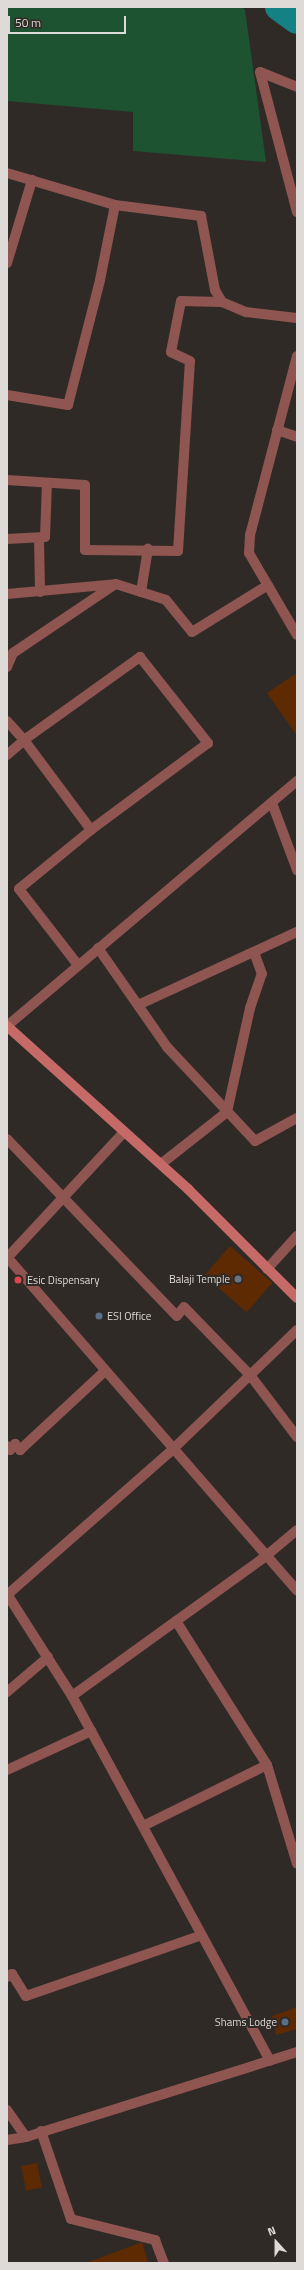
<!DOCTYPE html>
<style>
body{margin:0}
#map{position:relative;width:304px;height:2270px;overflow:hidden;background:#302a26;font-family:"Titillium Web",sans-serif}
div>[style]{position:absolute}
[style*='--x']{left:calc(var(--x)*1px);top:calc(var(--y)*1px);width:calc(var(--w)*1px);rotate:calc(var(--a)*1deg)}
.green>*{inset:0;background:#1d5330}
.river>*{height:28px;margin:-14px;padding:0 14px;transform-origin:14px;border-radius:14px;background:#148184}
.building>*{inset:0;background:#5e2a02;transform-origin:0 0}
.minor>*{height:10px;margin:-5px;padding:0 5px;transform-origin:5px;border-radius:5px;background:#8e5551}
.tertiary>*{height:10px;margin:-5px;padding:0 5px;transform-origin:5px;border-radius:5px;background:#8e5551}
.secondary>*{height:10px;margin:-5px;padding:0 5px;transform-origin:5px;border-radius:5px;background:#c56a66}
.dots>*{width:11px;height:11px;translate:-50% -50%;box-sizing:border-box;border:2px solid #302a26;border-radius:50%}
span{translate:-50% -50%;white-space:nowrap;text-align:center;line-height:1.15;-webkit-text-stroke:4px #302a26;paint-order:stroke}
.poi-label{font-size:11px;color:#dedad7}
.right{translate:-100% -50%;text-align:right}
.left{translate:0 -50%;text-align:left}
.frame{position:absolute;inset:0;border:8px solid #dedad7;pointer-events:none}
.north{position:absolute;left:256px;top:2222px;width:40px;height:40px;-webkit-text-stroke:3px #302a26;paint-order:stroke;rotate:339deg;font-size:11px;font-weight:700;line-height:16px;text-align:center;color:#dedad7}
.north::after{content:'';display:block;margin:auto;width:14px;height:18px;background:#dedad7;clip-path:polygon(50% 0,100% 100%,50% 72%,0 100%)}
.scale{position:absolute;left:8px;top:16px;width:118px;height:18px;box-sizing:border-box;border:2px solid #dedad7;border-top:0;padding-left:5px;font-size:12px;line-height:14px;white-space:nowrap;color:#dedad7;-webkit-text-stroke:3px #302a26;paint-order:stroke}
</style>
<div id="map">
<div class="green">
<i style="clip-path:polygon(7px 7px,242px 7px,245px 10px,266px 162px,133px 151px,133px 112px,7px 101px)"></i>
</div>
<div class="river">
<i style="--x:279;--y:7;--w:22;--a:36"></i>
</div>
<div class="building">
<i style="clip-path:polygon(297px 673px,297px 732px,295px 733px,267px 693px)"></i>
<i style="left:230px;top:1246px;width:56px;height:39px;rotate:41deg"></i>
<i style="clip-path:polygon(297px 2007px,297px 2029px,276px 2035px,272px 2016px)"></i>
<i style="left:37px;top:2163px;width:25px;height:16px;rotate:79deg"></i>
<i style="clip-path:polygon(142px 2242px,148px 2263px,86px 2263px)"></i>
</div>
<div class="minor">
<i style="--x:260;--y:72;--w:145;--a:75.2"></i>
<i style="--x:260;--y:72;--w:40;--a:22"></i>
<i style="--x:7;--y:173;--w:113;--a:16.5"></i>
<i style="--x:115;--y:205;--w:87;--a:7.3"></i>
<i style="--x:201;--y:216;--w:75;--a:79.3"></i>
<i style="--x:215;--y:290;--w:14;--a:60"></i>
<i style="--x:222;--y:302;--w:26;--a:23"></i>
<i style="--x:246;--y:312;--w:51;--a:6.7"></i>
<i style="--x:7;--y:263;--w:87;--a:-73.2"></i>
<i style="--x:297;--y:356;--w:185;--a:104.7"></i>
<i style="--x:250;--y:535;--w:18;--a:93"></i>
<i style="--x:249;--y:553;--w:95;--a:59.7"></i>
<i style="--x:7;--y:395;--w:62;--a:9.3"></i>
<i style="--x:68;--y:405;--w:129;--a:-75.6"></i>
<i style="--x:100;--y:280;--w:76;--a:-78.7"></i>
<i style="--x:277;--y:430;--w:21;--a:19"></i>
<i style="--x:7;--y:480;--w:78;--a:3.7"></i>
<i style="--x:85;--y:485;--w:65;--a:90"></i>
<i style="--x:85;--y:550;--w:93;--a:0.6"></i>
<i style="--x:178;--y:551;--w:190;--a:-86.4"></i>
<i style="--x:190;--y:361;--w:21;--a:-155"></i>
<i style="--x:171;--y:352;--w:52;--a:-78.9"></i>
<i style="--x:181;--y:301;--w:41;--a:1.4"></i>
<i style="--x:39;--y:538;--w:54;--a:88.9"></i>
<i style="--x:7;--y:539;--w:38;--a:-3"></i>
<i style="--x:45;--y:537;--w:54;--a:-87.9"></i>
<i style="--x:141;--y:592;--w:44;--a:-80.8"></i>
<i style="--x:7;--y:594;--w:109;--a:-5.2"></i>
<i style="--x:116;--y:584;--w:52;--a:17.7"></i>
<i style="--x:166;--y:600;--w:41;--a:50.9"></i>
<i style="--x:192;--y:632;--w:89;--a:-31.7"></i>
<i style="--x:7;--y:667;--w:15;--a:-67"></i>
<i style="--x:13;--y:653;--w:122;--a:-34"></i>
<i style="--x:7;--y:721;--w:25;--a:48"></i>
<i style="--x:24;--y:740;--w:143;--a:-35.6"></i>
<i style="--x:140;--y:657;--w:110;--a:51.7"></i>
<i style="--x:208;--y:743;--w:146;--a:143.4"></i>
<i style="--x:7;--y:755;--w:23;--a:-41"></i>
<i style="--x:24;--y:740;--w:112;--a:53.3"></i>
<i style="--x:91;--y:830;--w:93;--a:140.7"></i>
<i style="--x:19;--y:889;--w:96;--a:52.2"></i>
<i style="--x:272;--y:803;--w:72;--a:69.5"></i>
<i style="--x:98;--y:948;--w:121;--a:55.1"></i>
<i style="--x:167;--y:1047;--w:129;--a:46.9"></i>
<i style="--x:255;--y:1141;--w:48;--a:-28.7"></i>
<i style="--x:138;--y:1005;--w:175;--a:-24.7"></i>
<i style="--x:7;--y:1139;--w:245;--a:46.2"></i>
<i style="--x:177;--y:1316;--w:11;--a:-52"></i>
<i style="--x:184;--y:1307;--w:95;--a:45.9"></i>
<i style="--x:250;--y:1375;--w:78;--a:52.8"></i>
<i style="--x:161;--y:1164;--w:84;--a:-38.2"></i>
<i style="--x:227;--y:1112;--w:107;--a:-77.5"></i>
<i style="--x:250;--y:1008;--w:36;--a:-71"></i>
<i style="--x:262;--y:974;--w:23;--a:-110"></i>
<i style="--x:7;--y:1257;--w:442;--a:49"></i>
<i style="--x:7;--y:1258;--w:172;--a:-47.1"></i>
<i style="--x:267;--y:1269;--w:45;--a:-47.7"></i>
<i style="--x:7;--y:1446;--w:5;--a:53"></i>
<i style="--x:10;--y:1450;--w:8;--a:-50"></i>
<i style="--x:15;--y:1444;--w:8;--a:50"></i>
<i style="--x:20;--y:1450;--w:116;--a:-42.9"></i>
<i style="--x:7;--y:1594;--w:121;--a:57.5"></i>
<i style="--x:72;--y:1696;--w:415;--a:61.5"></i>
<i style="--x:7;--y:1595;--w:221;--a:-41.3"></i>
<i style="--x:173;--y:1449;--w:172;--a:-43.8"></i>
<i style="--x:176;--y:1621;--w:170;--a:57.7"></i>
<i style="--x:7;--y:1692;--w:54;--a:-40.5"></i>
<i style="--x:72;--y:1696;--w:239;--a:-35.8"></i>
<i style="--x:266;--y:1556;--w:40;--a:-40"></i>
<i style="--x:7;--y:1770;--w:93;--a:-24.9"></i>
<i style="--x:143;--y:1826;--w:138;--a:-26.2"></i>
<i style="--x:267;--y:1765;--w:103;--a:73.1"></i>
<i style="--x:7;--y:1977;--w:6;--a:-31"></i>
<i style="--x:12;--y:1974;--w:26;--a:58"></i>
<i style="--x:26;--y:1996;--w:186;--a:-19.1"></i>
<i style="--x:7;--y:2110;--w:33;--a:55"></i>
<i style="--x:41;--y:2131;--w:93;--a:71.2"></i>
<i style="--x:71;--y:2219;--w:87;--a:14"></i>
<i style="--x:155;--y:2240;--w:25;--a:69"></i>
</div>
<div class="tertiary">
<i style="--x:7;--y:1026;--w:380;--a:-40.2"></i>
<i style="--x:7;--y:2140;--w:19;--a:-9"></i>
<i style="--x:26;--y:2137;--w:284;--a:-17.4"></i>
</div>
<div class="secondary">
<i style="--x:7;--y:1026;--w:244;--a:42"></i>
<i style="--x:188;--y:1189;--w:154;--a:45"></i>
</div>
<div class="dots">
<i style="left:238px;top:1279px;background:#6b7280"></i>
<i style="left:18px;top:1280px;background:#e0444e"></i>
<i style="left:99px;top:1316px;background:#5c6f8a"></i>
<i style="left:285px;top:2022px;background:#5c6f8a"></i>
</div>
<div class="poi-label">
<span class="right" style="left:230px;top:1279px">Balaji Temple</span>
<span class="left" style="left:27px;top:1280px">Esic Dispensary</span>
<span class="left" style="left:107px;top:1316px">ESI Office</span>
<span class="right" style="left:277px;top:2022px">Shams Lodge</span>
</div>
<div class="frame"></div>
<div class="north">N</div>
<div class="scale">50 m</div>
</div>
